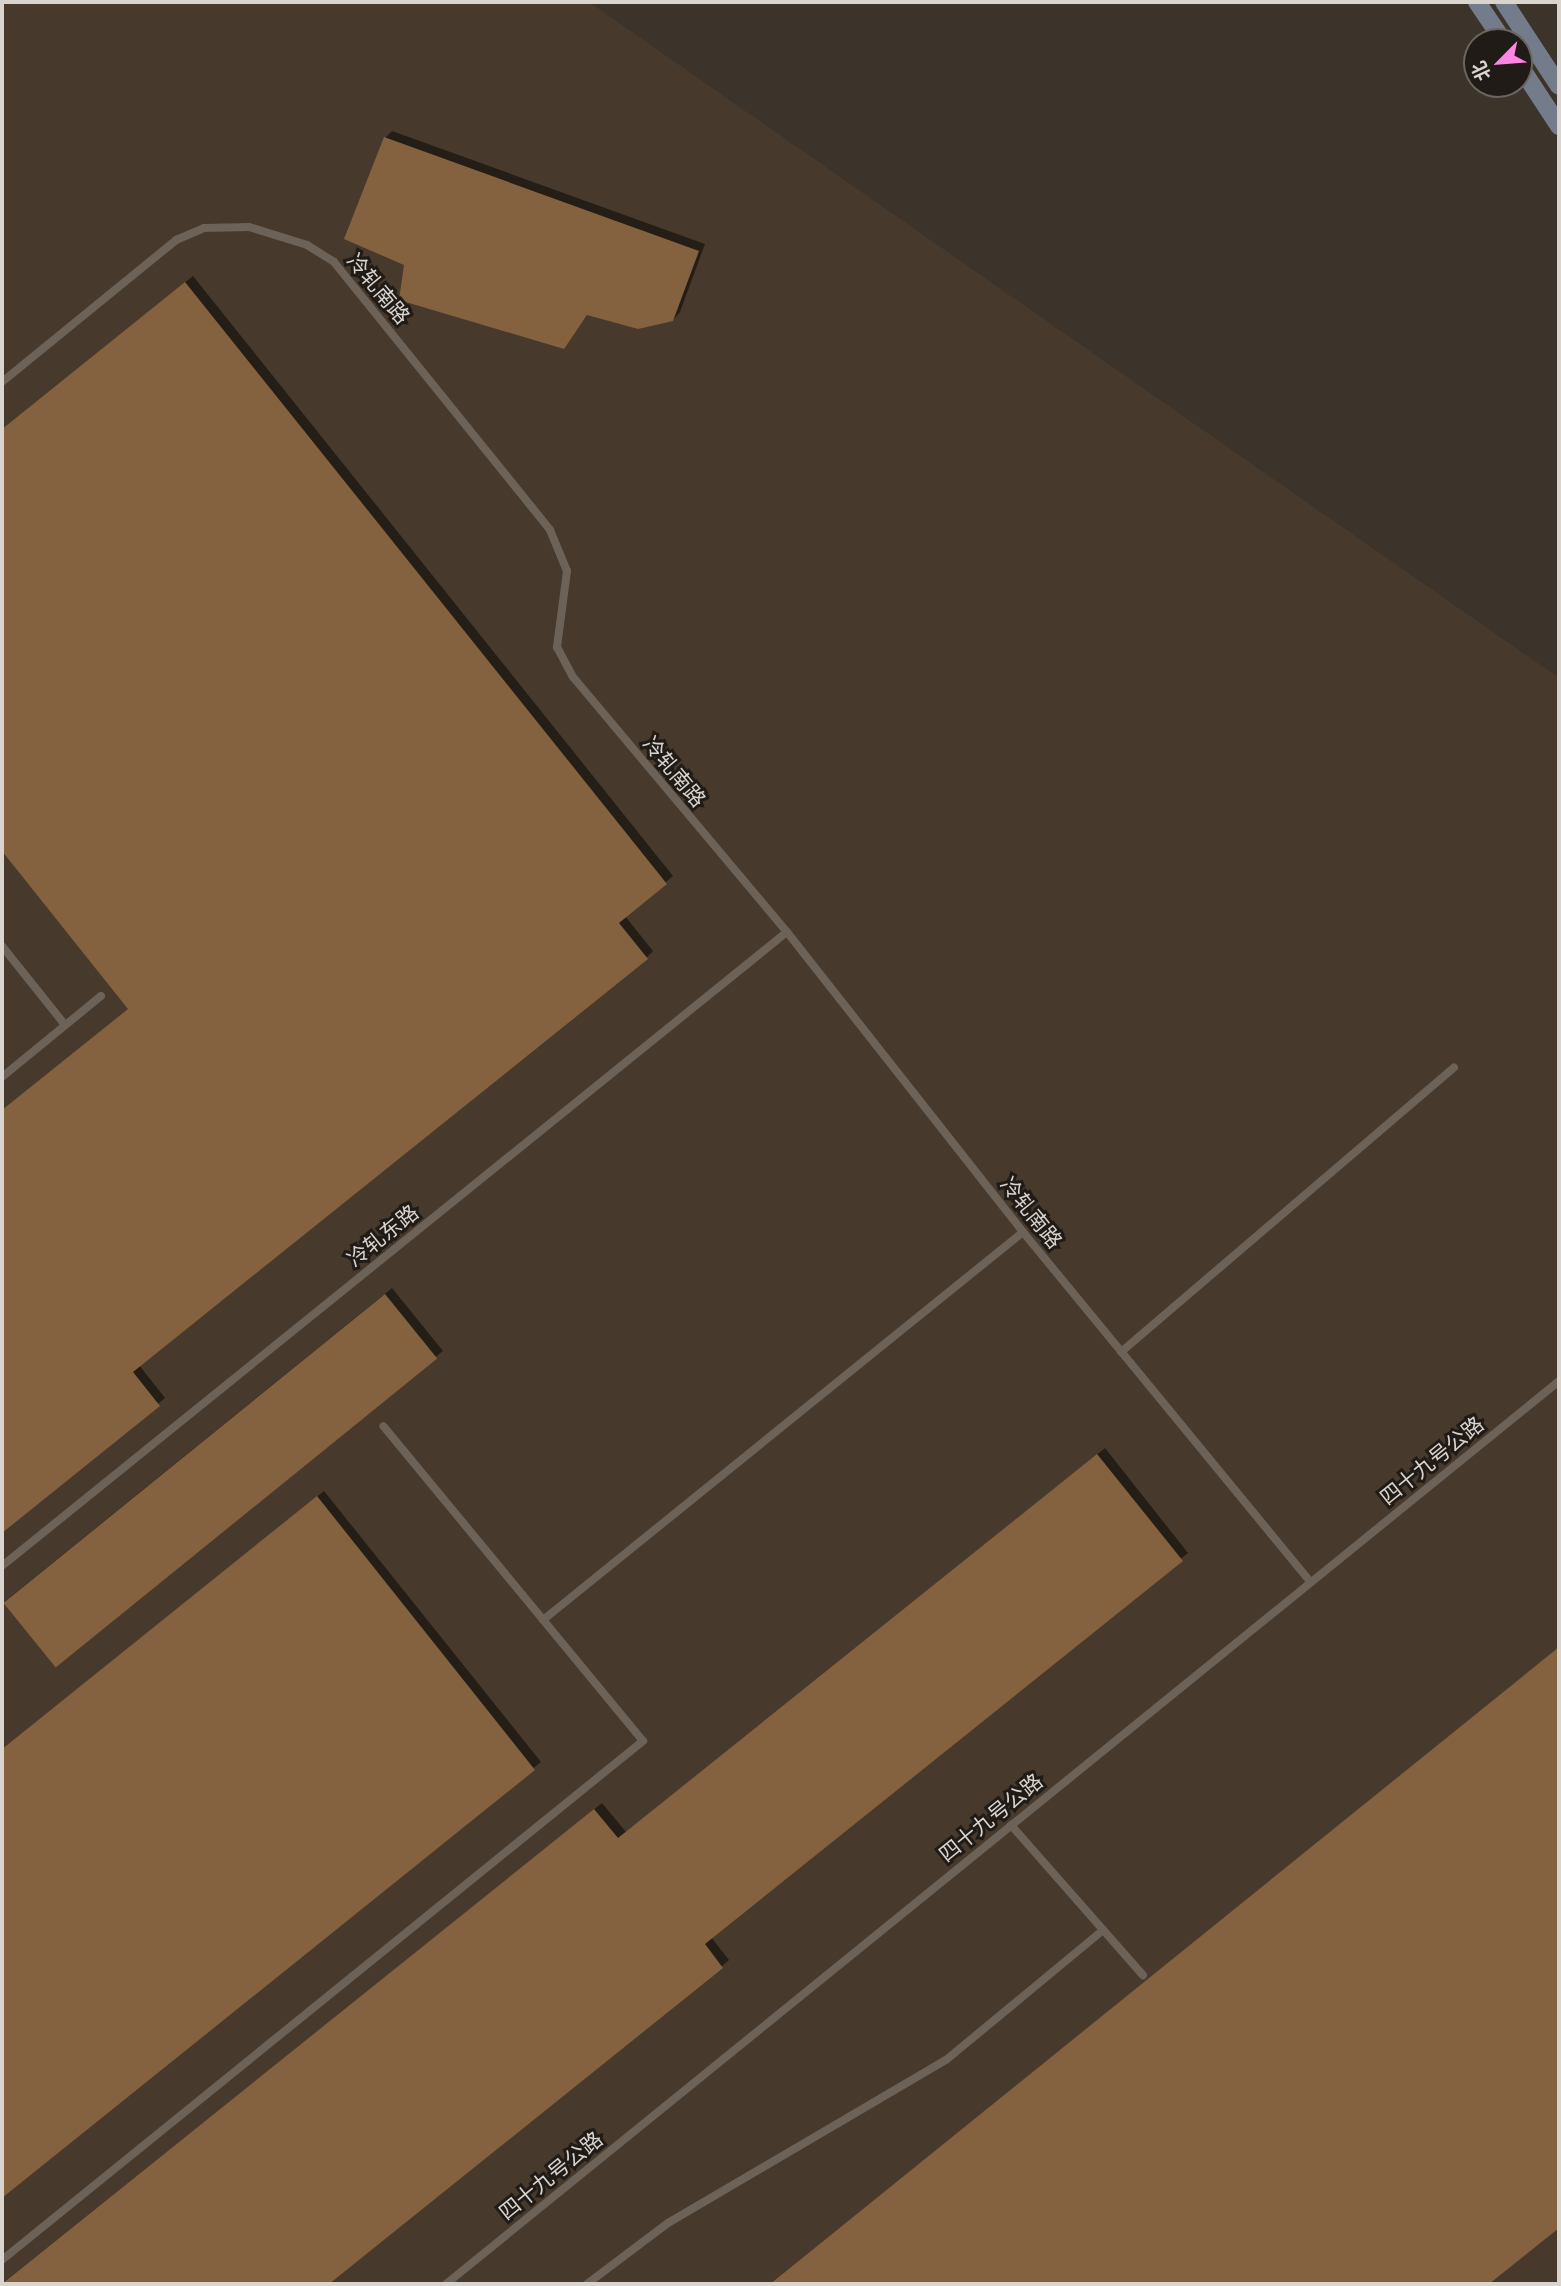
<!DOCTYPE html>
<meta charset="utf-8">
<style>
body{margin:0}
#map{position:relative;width:1561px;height:2286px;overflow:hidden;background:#3c332a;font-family:"Source Serif 4","Noto Sans SC",serif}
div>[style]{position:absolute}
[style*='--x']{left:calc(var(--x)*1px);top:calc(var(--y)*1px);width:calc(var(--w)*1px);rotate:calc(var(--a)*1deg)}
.built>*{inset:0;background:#47392b}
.shadow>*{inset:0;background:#0007;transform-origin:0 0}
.building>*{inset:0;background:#84623f;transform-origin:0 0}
.service>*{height:8px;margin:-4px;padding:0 4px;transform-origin:4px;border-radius:4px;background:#6c6258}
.secondary>*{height:18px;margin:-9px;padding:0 9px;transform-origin:9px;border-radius:9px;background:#747b8a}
span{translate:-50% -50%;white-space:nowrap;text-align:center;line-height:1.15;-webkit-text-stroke:6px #201b17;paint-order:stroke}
.street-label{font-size:21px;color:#dad4ce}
.frame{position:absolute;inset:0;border:4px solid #dad4ce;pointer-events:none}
.north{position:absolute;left:1463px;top:28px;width:70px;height:70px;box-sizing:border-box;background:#201b17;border:2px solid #6a6560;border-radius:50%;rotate:245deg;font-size:19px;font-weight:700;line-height:28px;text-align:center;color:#dad4ce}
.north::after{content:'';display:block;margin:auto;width:24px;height:32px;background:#fd86e3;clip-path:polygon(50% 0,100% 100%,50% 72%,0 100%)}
</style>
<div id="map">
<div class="built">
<i style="clip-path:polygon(2px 2px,589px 2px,1559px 678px,1559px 2284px,2px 2284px)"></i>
</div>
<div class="shadow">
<i style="clip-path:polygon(392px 131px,705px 244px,680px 312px,673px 320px,588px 314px,563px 347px,406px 264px,385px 138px)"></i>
<i style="clip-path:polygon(193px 276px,673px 876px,625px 916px,653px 951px,647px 957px,139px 1365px,165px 1398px,2px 1531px,2px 1111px,130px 1008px,2px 848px,2px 429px)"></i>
<i style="left:392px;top:1288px;width:81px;height:500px;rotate:51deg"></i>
<i style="clip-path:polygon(1105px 1448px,1188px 1553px,711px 1937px,729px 1960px,722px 1966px,326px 2284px,2px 2284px,602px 1803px,626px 1832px)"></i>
<i style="clip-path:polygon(324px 1491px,541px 1762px,2px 2196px,2px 1749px)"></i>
<i style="clip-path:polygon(1559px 1648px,1559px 2225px,1486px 2284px,770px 2284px)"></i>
</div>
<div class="building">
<i style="clip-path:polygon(384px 137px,699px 251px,673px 321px,638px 329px,587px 315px,564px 349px,399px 300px,404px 265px,344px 239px)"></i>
<i style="clip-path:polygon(185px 282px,667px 884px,619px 923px,648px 959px,133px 1372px,160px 1406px,2px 1533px,2px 1110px,128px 1009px,2px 851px,2px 429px)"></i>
<i style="left:385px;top:1294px;width:83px;height:491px;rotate:51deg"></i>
<i style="clip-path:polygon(1097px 1454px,1183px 1561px,705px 1944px,723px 1968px,329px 2284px,2px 2284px,594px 1809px,618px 1838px)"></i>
<i style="clip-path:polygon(317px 1496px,535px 1770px,2px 2198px,2px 1749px)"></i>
<i style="clip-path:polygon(1559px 1647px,1559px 2228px,1489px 2284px,770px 2284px)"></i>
</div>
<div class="service">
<i style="--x:2;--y:382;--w:225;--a:-39.2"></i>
<i style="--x:176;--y:240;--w:30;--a:-23"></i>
<i style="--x:204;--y:228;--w:45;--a:-1.3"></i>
<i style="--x:249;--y:227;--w:61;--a:17.2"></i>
<i style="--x:307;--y:245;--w:32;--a:32"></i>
<i style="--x:334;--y:262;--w:344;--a:51.1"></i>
<i style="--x:550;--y:530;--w:44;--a:67.5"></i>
<i style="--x:567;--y:571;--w:77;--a:97.5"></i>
<i style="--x:557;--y:647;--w:34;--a:62"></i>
<i style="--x:573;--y:677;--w:333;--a:50"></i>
<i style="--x:787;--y:932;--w:382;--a:51.8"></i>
<i style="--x:1023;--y:1232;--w:453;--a:50.6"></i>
<i style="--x:2;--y:946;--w:101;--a:51.4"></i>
<i style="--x:2;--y:1077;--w:128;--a:-39.3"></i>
<i style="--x:1121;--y:1352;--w:438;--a:-40.5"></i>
<i style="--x:2;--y:1566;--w:1009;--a:-38.93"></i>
<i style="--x:543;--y:1620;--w:617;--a:-38.95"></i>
<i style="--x:1011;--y:1825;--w:200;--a:48.7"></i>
<i style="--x:2;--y:2260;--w:825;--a:-39"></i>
<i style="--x:643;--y:1741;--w:408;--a:-129.5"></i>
<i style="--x:446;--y:2284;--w:1433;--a:-39.05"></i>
<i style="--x:587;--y:2284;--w:101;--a:-37"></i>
<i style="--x:668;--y:2223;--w:322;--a:-30.4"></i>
<i style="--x:946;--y:2060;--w:204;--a:-39.6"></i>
</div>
<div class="secondary">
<i style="--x:1477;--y:2;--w:48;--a:56"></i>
<i style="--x:1504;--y:2;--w:100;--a:56.8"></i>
<i style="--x:1519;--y:65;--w:73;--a:56.7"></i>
</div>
<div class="street-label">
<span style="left:378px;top:289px;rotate:50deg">冷轧南路</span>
<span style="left:674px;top:772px;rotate:50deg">冷轧南路</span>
<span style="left:1031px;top:1213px;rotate:51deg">冷轧南路</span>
<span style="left:383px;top:1236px;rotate:-39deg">冷轧东路</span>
<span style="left:1432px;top:1461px;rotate:-39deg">四十九号公路</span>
<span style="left:991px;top:1818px;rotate:-39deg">四十九号公路</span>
<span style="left:551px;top:2176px;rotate:-39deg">四十九号公路</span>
</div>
<div class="frame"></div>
<div class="north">北</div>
</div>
